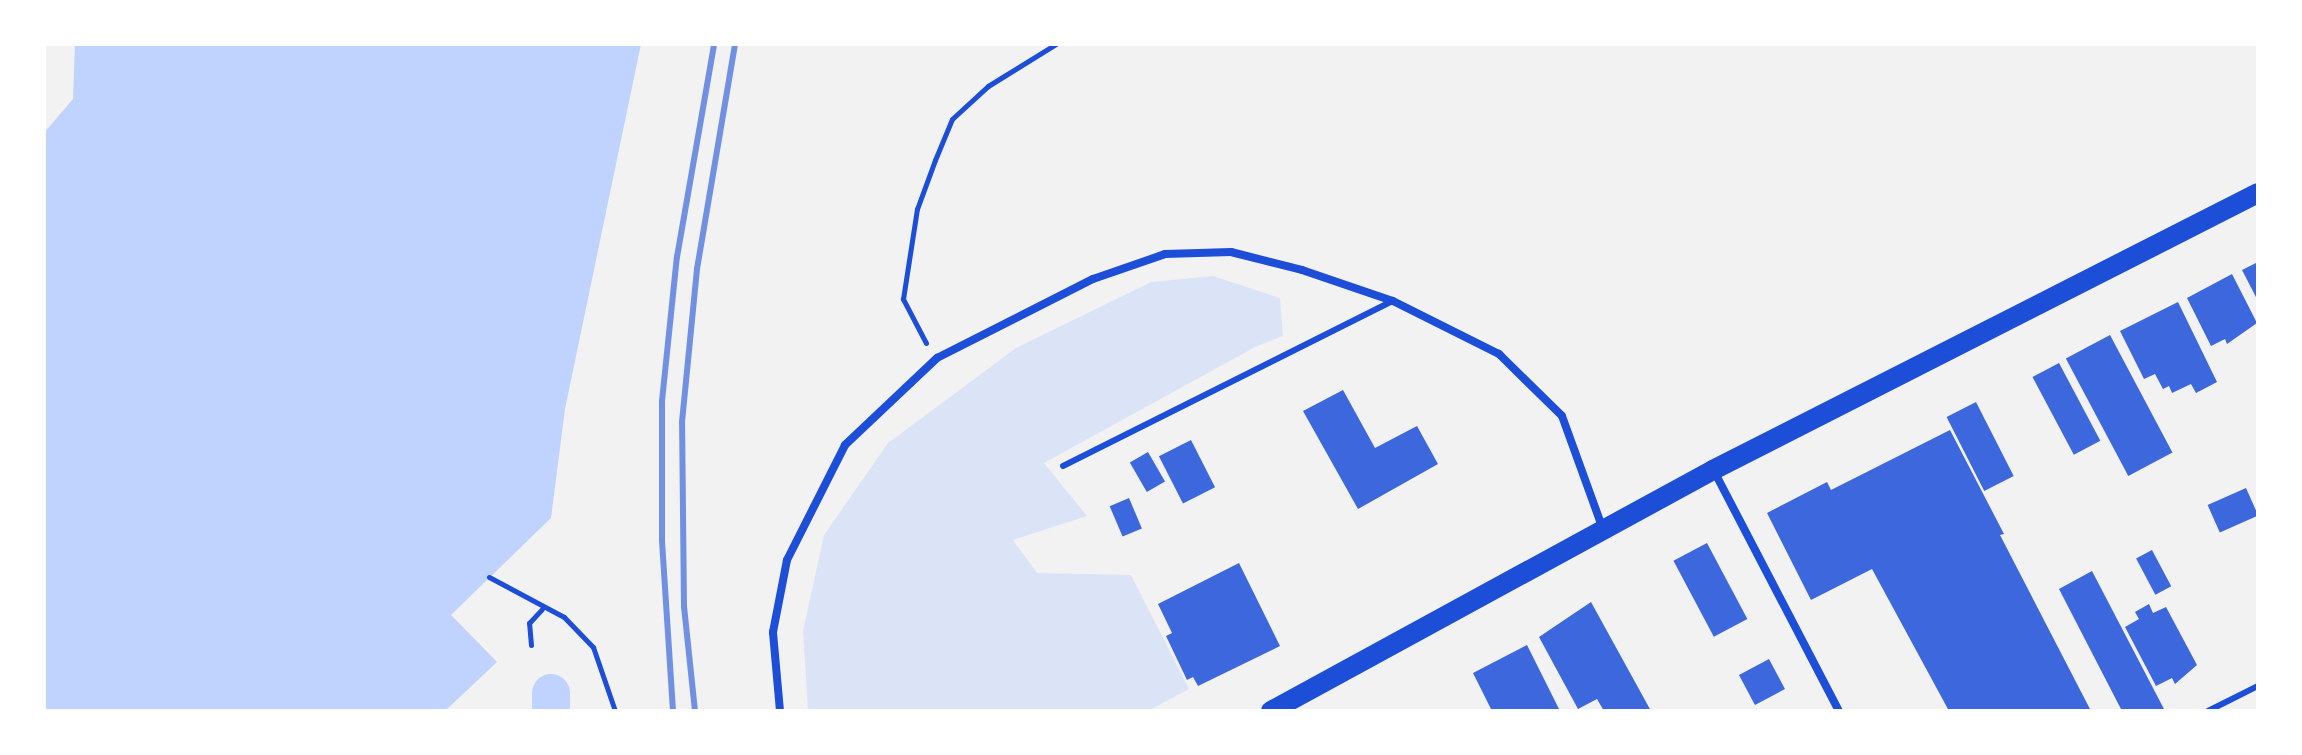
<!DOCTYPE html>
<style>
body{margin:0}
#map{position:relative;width:2302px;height:755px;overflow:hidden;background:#f2f2f2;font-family:Mulish,sans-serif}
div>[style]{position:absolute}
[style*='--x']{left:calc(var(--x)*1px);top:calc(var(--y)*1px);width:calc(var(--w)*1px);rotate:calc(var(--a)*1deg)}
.green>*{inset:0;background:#dbe4f7}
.water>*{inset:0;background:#bfd3fe}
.canal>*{height:38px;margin:-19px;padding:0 19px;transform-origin:19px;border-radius:19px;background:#bfd3fe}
.building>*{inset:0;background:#3d67dc;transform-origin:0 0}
.path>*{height:5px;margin:-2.5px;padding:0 2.5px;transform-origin:2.5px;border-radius:2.5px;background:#1d4ed8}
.service>*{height:6px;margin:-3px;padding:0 3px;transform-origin:3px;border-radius:3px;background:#1d4ed8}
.minor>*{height:8px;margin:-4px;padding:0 4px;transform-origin:4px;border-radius:4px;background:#1d4ed8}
.primary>*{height:20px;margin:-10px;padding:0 10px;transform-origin:10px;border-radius:10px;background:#1d4ed8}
.rail>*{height:6px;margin:-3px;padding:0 3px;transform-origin:3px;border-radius:3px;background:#7290e2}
span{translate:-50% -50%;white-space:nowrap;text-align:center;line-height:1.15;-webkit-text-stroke:8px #fff;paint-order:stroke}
.frame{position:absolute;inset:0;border:46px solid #fff;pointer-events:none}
</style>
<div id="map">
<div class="green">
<i style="clip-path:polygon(1213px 276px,1280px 298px,1283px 336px,1257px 346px,1044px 463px,1087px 516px,1013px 540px,1037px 573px,1131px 575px,1189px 689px,1148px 711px,808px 711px,803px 631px,824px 535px,888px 443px,1016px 348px,1151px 282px)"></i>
</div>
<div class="water">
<i style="clip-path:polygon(75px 44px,641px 44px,565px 409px,551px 518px,451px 615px,497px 662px,445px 711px,44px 711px,44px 133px,73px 99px)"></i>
</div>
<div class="canal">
<i style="--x:551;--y:693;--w:18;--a:90"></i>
</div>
<div class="building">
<i style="clip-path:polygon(2258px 262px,2258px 301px,2242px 270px)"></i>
<i style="clip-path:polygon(2232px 274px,2257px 323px,2227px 344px,2225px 339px,2211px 346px,2187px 298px)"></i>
<i style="clip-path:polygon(2178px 302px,2217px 382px,2196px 393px,2191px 384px,2172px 393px,2169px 386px,2163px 389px,2155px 374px,2144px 379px,2120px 331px)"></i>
<i style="left:2110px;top:335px;width:133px;height:50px;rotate:62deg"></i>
<i style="left:2059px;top:363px;width:88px;height:30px;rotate:62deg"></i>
<i style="clip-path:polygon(1343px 390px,1375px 448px,1417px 426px,1438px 464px,1358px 509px,1303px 411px)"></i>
<i style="left:1976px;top:402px;width:83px;height:33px;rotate:63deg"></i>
<i style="clip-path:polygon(1950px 430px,2004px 534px,2000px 535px,2091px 711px,1949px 711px,1872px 569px,1811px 600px,1767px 513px,1827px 482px,1831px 490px)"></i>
<i style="left:1191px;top:440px;width:53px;height:36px;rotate:63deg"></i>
<i style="left:1148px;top:452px;width:34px;height:21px;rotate:60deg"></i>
<i style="left:2246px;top:488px;width:30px;height:42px;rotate:66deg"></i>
<i style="left:1129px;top:498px;width:33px;height:21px;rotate:67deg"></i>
<i style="left:1707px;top:543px;width:86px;height:38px;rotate:62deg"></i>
<i style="left:2152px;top:550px;width:41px;height:18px;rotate:62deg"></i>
<i style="clip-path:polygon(1239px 563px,1280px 646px,1198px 686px,1193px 677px,1187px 680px,1166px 636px,1172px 633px,1158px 604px)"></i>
<i style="clip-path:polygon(2092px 571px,2165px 711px,2122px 711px,2059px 589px)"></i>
<i style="clip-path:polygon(1591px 602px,1651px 711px,1604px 711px,1597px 699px,1578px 709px,1539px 637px)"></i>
<i style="clip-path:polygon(2149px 604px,2153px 613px,2166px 607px,2197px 665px,2175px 684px,2172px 678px,2156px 686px,2125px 627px,2139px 619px,2135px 612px)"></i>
<i style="clip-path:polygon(1527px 645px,1560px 711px,1492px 711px,1473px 673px)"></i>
<i style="left:1769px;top:659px;width:34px;height:34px;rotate:62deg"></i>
</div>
<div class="path">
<i style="--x:926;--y:343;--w:50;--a:-117.6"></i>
<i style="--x:903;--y:299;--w:91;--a:-81.2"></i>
<i style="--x:917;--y:209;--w:52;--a:-69.8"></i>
<i style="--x:935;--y:160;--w:44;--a:-67.5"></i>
<i style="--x:952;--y:119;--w:49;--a:-42.5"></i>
<i style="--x:988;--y:86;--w:80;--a:-31.7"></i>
<i style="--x:489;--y:577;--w:85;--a:28.1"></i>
<i style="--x:564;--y:617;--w:42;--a:46"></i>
<i style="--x:593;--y:647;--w:68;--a:71"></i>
<i style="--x:531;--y:645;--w:22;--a:-95"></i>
<i style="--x:529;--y:623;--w:19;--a:-47"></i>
</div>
<div class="service">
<i style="--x:1063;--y:466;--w:369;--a:-26.6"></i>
<i style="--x:2208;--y:711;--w:56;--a:-26.6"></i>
</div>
<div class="minor">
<i style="--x:1714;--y:471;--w:271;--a:62.5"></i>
<i style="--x:780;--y:711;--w:79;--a:-95.1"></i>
<i style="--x:773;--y:632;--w:73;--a:-79"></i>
<i style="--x:787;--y:560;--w:129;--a:-63.2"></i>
<i style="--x:845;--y:445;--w:127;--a:-43.4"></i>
<i style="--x:937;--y:358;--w:175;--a:-26.9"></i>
<i style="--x:1093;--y:279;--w:76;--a:-19.1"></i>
<i style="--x:1165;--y:254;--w:66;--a:-1.7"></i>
<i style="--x:1231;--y:252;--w:73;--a:14.2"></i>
<i style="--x:1302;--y:270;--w:96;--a:18.8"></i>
<i style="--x:1393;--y:301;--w:119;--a:26.6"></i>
<i style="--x:1499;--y:354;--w:88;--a:44.5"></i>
<i style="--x:1562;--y:416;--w:120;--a:70.1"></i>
</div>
<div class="primary">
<i style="--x:1271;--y:711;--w:503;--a:-28.6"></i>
<i style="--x:1713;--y:470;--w:611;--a:-26.94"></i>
</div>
<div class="rail">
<i style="--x:673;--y:711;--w:171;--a:-93.7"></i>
<i style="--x:662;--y:540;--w:139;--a:-90"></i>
<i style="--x:662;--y:401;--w:145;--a:-84.1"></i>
<i style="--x:677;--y:257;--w:216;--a:-80.1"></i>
<i style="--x:695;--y:711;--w:105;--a:-96"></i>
<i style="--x:684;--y:607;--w:185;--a:-90.6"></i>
<i style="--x:682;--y:422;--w:154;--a:-84.4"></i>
<i style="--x:697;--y:269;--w:228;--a:-80.4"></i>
</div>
<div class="frame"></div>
</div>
